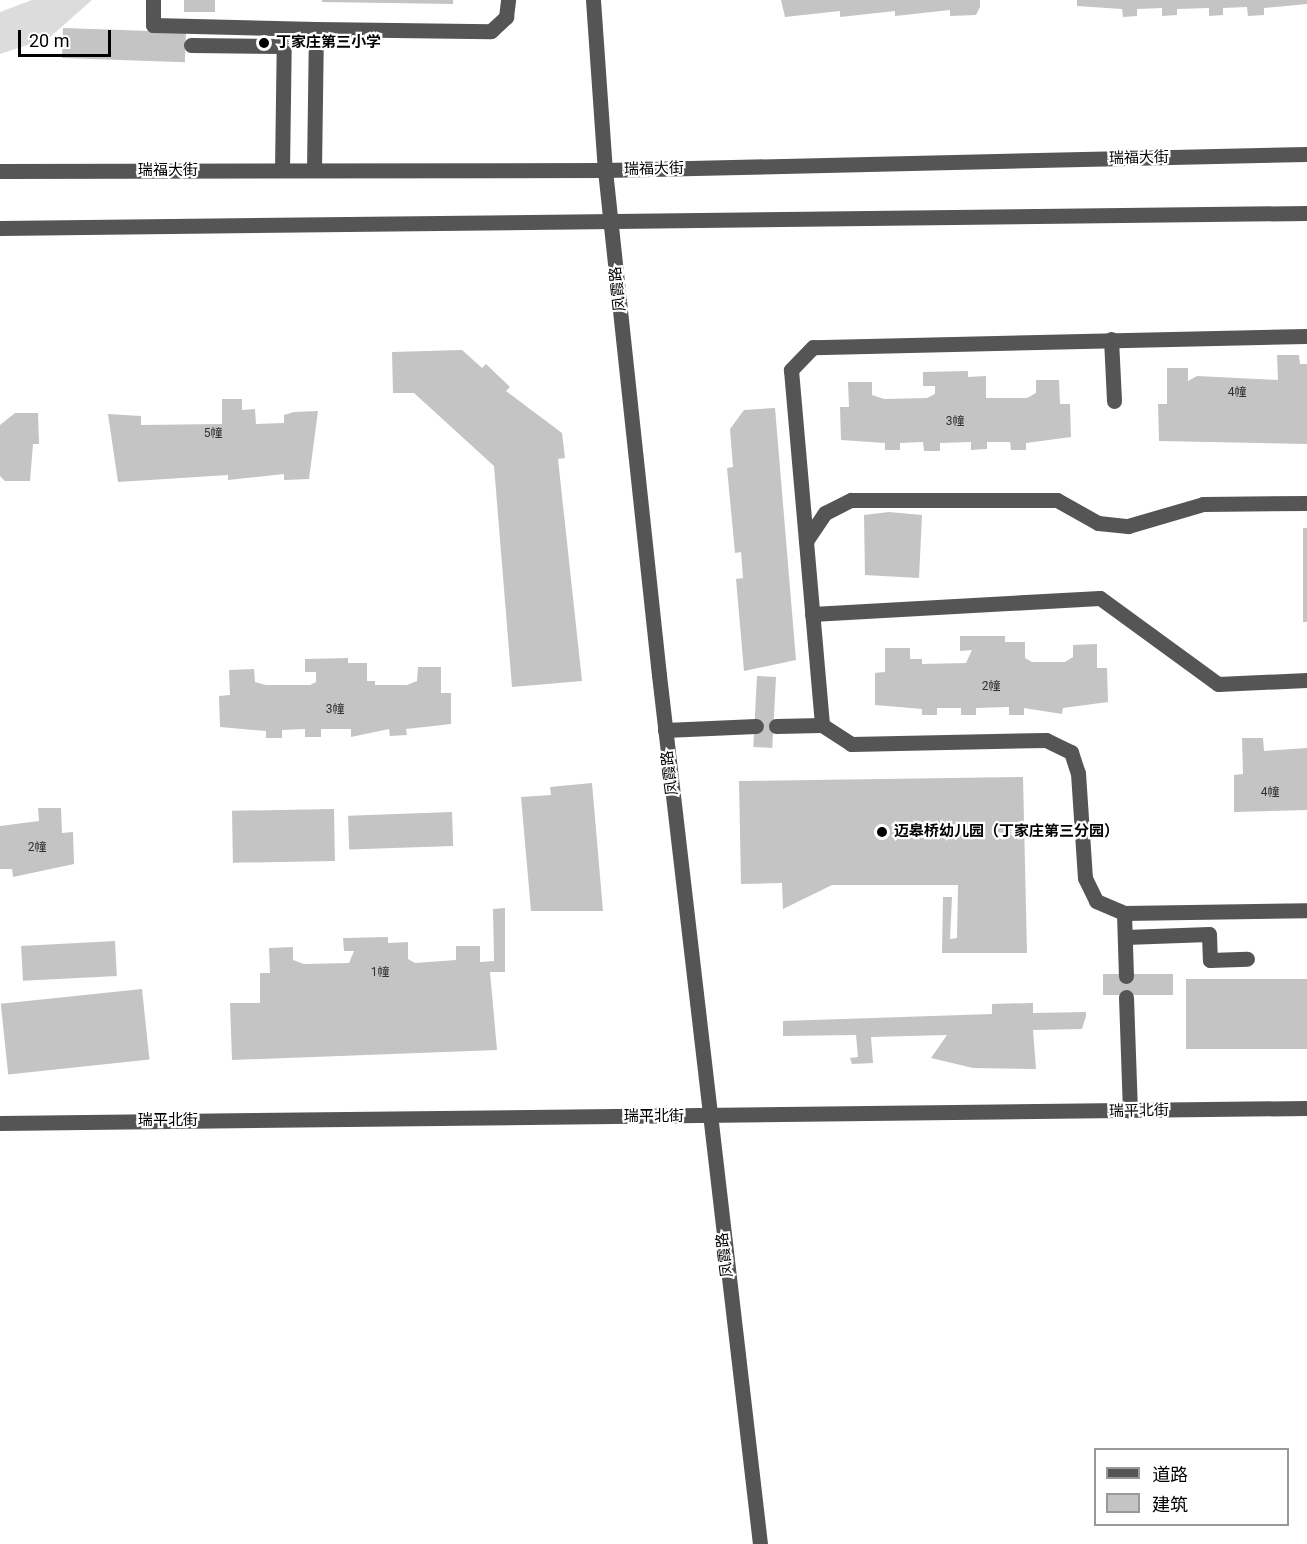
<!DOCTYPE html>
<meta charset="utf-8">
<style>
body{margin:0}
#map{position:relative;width:1307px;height:1544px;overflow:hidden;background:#fff;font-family:Roboto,"Noto Sans SC",sans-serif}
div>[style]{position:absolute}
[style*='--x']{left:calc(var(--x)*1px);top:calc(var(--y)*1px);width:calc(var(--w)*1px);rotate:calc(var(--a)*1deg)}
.green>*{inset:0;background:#dcdcdc}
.building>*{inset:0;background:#c4c4c4;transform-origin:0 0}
.minor>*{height:15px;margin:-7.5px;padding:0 7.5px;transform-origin:7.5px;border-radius:7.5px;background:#555}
.dots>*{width:16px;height:16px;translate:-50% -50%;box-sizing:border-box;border:3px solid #fff;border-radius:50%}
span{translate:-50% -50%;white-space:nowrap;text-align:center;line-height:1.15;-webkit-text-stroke:4.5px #fff;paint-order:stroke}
.number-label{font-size:12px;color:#313131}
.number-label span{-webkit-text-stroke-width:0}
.poi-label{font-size:15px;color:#000;font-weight:700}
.left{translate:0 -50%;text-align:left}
.street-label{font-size:15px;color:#000}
.legend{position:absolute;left:1094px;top:1448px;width:195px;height:78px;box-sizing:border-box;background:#fff;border:2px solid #999;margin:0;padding:8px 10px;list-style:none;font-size:18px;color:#000}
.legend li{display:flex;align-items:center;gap:12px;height:30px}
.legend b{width:30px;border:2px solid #999}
.scale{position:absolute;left:18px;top:30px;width:93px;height:27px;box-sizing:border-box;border:3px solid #000;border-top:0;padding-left:8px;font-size:18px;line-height:21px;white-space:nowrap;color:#000;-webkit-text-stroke:4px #fff;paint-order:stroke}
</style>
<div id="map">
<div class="green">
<i style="clip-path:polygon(32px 0,92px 0,49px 38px,0 54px,0 12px)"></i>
</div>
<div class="building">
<i style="left:184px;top:0;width:31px;height:12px"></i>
<i style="clip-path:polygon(322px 0,453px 0,453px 4px,322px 2px)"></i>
<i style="clip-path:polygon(781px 0,980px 0,980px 7px,976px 15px,950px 16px,950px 10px,895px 16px,895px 11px,840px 17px,840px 11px,785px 17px)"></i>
<i style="clip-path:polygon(1077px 0,1307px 0,1307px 4px,1264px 8px,1264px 15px,1248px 16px,1247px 7px,1223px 8px,1223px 15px,1209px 16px,1209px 8px,1177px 9px,1177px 15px,1162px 16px,1162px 8px,1137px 9px,1137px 16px,1123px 17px,1122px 9px,1077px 6px)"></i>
<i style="left:63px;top:28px;width:123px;height:30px;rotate:2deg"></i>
<i style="clip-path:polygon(462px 350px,482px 368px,486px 364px,510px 387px,506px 391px,562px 433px,565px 458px,558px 459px,582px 681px,512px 687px,494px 466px,414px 393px,393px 393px,392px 352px)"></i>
<i style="clip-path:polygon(1277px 355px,1299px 355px,1300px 364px,1307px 364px,1307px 444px,1159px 441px,1158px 404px,1167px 404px,1167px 368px,1188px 368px,1188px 381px,1197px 376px,1278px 380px)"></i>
<i style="clip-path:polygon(968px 371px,968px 377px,986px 376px,986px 398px,1027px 398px,1036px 393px,1036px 380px,1059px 380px,1060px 404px,1070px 404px,1071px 437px,1026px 443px,1026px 450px,1011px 450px,1010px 442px,987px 442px,987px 449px,971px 450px,971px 442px,940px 443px,940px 451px,924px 451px,923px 442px,900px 443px,900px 450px,885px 450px,885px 443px,841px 440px,840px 407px,849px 407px,848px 382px,872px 382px,872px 395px,884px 399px,927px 398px,935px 394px,935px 386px,923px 386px,923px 372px)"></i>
<i style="clip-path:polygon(222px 399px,242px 399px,242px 410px,255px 409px,256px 424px,284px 423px,284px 415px,294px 412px,318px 411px,309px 479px,284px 480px,284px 474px,228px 480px,228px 475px,118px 482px,108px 414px,141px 416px,141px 425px,222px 424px)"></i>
<i style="clip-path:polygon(775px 408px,796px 660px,744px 671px,736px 579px,743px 578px,741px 552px,735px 553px,727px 468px,733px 467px,730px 429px,744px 410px)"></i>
<i style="clip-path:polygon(15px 413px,38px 413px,39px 444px,33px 444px,30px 481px,5px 481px,0 476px,0 425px)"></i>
<i style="clip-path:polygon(889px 512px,922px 515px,919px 578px,865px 575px,864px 515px)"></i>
<i style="left:1303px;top:528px;width:4px;height:94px"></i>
<i style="clip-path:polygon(960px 636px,1005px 636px,1005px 642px,1025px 642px,1025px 658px,1032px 662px,1065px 662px,1073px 657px,1073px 645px,1097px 644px,1097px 668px,1107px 668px,1108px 702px,1063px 708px,1062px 714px,1024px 708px,1024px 715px,1009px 715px,1009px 707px,976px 708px,976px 715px,961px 715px,961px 708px,937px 708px,937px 715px,922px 715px,922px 709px,875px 705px,875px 673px,885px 672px,885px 648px,910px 648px,910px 659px,922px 659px,922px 664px,966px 663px,972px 650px,960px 651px)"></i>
<i style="clip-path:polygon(348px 658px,348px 663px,367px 663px,367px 681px,375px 681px,375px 685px,407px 685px,417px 681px,418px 667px,441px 667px,441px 693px,451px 693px,451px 724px,406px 729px,407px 735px,390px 736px,389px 729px,351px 737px,351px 729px,321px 729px,321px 737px,305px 737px,305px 729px,282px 730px,282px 738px,266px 738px,266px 731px,220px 727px,219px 696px,230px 695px,229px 670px,254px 669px,255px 682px,266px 685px,310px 685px,316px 682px,316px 672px,305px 672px,305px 659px)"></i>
<i style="left:757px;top:676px;width:19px;height:71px;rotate:3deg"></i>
<i style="clip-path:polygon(1242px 738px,1263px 738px,1264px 751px,1307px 748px,1307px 810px,1234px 812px,1234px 775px,1243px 774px)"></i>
<i style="clip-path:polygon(1023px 777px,1027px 953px,942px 953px,943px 897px,952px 897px,950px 939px,957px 938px,958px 885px,832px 885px,783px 909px,782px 883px,741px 884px,739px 781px)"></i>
<i style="clip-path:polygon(592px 783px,603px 911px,531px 911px,521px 797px,551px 795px,550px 787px)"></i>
<i style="clip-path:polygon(38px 808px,61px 808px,62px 833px,73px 832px,74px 864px,13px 877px,12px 869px,0 869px,0 826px,39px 821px)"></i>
<i style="left:334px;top:809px;width:52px;height:102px;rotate:89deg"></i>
<i style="left:452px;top:812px;width:34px;height:104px;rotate:88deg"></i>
<i style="clip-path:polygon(505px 908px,505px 972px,490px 972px,497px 1050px,232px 1060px,230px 1003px,260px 1003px,260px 973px,270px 973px,269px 948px,293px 947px,293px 960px,304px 964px,349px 963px,354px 951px,344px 951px,343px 938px,388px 937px,388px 943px,408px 942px,408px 959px,415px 963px,456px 960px,456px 946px,480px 946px,480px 962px,494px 961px,493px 909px)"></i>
<i style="left:115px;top:941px;width:35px;height:94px;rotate:87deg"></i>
<i style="left:1173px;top:974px;width:21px;height:70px;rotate:90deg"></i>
<i style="left:1307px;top:979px;width:70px;height:121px;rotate:90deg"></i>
<i style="left:142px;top:989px;width:71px;height:142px;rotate:84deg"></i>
<i style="clip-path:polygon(1033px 1003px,1033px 1013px,1086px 1012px,1086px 1016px,1082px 1029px,1033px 1030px,1036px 1069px,973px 1068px,931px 1058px,947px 1035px,871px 1037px,873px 1063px,852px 1064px,850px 1058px,858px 1057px,856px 1035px,783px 1036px,783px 1021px,992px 1014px,992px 1004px)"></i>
</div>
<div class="minor">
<i style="--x:153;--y:0;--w:25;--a:90"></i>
<i style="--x:153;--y:25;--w:163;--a:1.4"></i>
<i style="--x:593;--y:0;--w:170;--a:86"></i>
<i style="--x:605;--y:170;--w:508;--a:83.9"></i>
<i style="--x:659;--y:675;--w:875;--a:83.37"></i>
<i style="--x:191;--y:45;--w:93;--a:0.6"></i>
<i style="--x:282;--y:170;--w:141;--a:-89.2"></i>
<i style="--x:314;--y:170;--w:141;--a:-89.2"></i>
<i style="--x:316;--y:29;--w:175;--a:0.7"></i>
<i style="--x:491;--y:31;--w:21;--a:-43"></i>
<i style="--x:506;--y:17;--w:17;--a:-83"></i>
<i style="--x:0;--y:171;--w:605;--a:-0.09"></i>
<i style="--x:605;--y:170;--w:702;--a:-1.31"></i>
<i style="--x:0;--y:228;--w:1307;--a:-0.66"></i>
<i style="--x:1307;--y:336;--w:494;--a:178.7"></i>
<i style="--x:813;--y:347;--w:32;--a:134"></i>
<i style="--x:791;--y:370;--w:356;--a:85"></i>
<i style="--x:822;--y:725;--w:35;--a:33"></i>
<i style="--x:851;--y:744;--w:195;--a:-1.2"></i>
<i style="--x:1046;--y:740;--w:28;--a:26"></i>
<i style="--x:1071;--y:752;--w:22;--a:72"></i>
<i style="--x:1078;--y:773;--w:105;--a:86.2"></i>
<i style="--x:1085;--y:878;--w:25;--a:64"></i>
<i style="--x:1096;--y:901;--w:30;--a:23"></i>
<i style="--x:1124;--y:913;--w:183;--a:-0.9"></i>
<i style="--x:1111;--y:339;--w:62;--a:87.2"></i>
<i style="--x:806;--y:541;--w:34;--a:-56"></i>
<i style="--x:825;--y:513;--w:29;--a:-27"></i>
<i style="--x:851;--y:500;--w:206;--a:0"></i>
<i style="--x:1057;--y:500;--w:47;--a:29.3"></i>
<i style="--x:1098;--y:523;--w:30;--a:6"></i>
<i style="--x:1128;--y:526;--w:78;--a:-16.3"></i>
<i style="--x:1203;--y:504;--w:104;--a:-0.6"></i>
<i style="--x:812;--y:614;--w:288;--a:-3.2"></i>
<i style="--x:1100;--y:598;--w:146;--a:36.1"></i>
<i style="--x:1218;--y:684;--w:89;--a:-2.6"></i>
<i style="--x:776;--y:726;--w:46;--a:-1.2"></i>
<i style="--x:665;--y:730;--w:91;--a:-2.5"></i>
<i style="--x:1124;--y:913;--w:63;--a:88.2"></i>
<i style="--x:1125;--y:937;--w:84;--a:-2"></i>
<i style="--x:1209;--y:934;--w:26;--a:88"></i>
<i style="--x:1210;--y:960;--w:37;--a:-2"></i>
<i style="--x:1126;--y:997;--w:114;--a:88"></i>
<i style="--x:0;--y:1123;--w:1307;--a:-0.66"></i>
</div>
<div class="dots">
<i style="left:264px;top:43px;background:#000"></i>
<i style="left:882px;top:832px;background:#000"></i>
</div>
<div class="number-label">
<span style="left:1237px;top:393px">4幢</span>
<span style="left:955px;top:422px">3幢</span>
<span style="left:213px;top:434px">5幢</span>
<span style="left:991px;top:687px">2幢</span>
<span style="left:335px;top:710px">3幢</span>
<span style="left:1270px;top:793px">4幢</span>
<span style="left:37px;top:848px">2幢</span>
<span style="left:380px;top:973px">1幢</span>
</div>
<div class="poi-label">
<span class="left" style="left:276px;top:43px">丁家庄第三小学</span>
<span class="left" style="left:894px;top:832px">迈皋桥幼儿园（丁家庄第三分园）</span>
</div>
<div class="street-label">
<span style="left:1139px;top:158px;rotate:-1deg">瑞福大街</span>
<span style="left:654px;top:169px;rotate:-1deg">瑞福大街</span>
<span style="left:168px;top:171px">瑞福大街</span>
<span style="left:618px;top:289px;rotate:-96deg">凤霞路</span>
<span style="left:670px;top:773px;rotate:-97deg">凤霞路</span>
<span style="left:1139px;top:1111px;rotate:-1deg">瑞平北街</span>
<span style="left:654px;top:1117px">瑞平北街</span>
<span style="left:168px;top:1121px">瑞平北街</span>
<span style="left:725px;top:1255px;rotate:-97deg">凤霞路</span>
</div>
<ul class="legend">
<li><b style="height:8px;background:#555"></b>道路</li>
<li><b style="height:16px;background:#c4c4c4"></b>建筑</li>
</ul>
<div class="scale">20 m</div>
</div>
